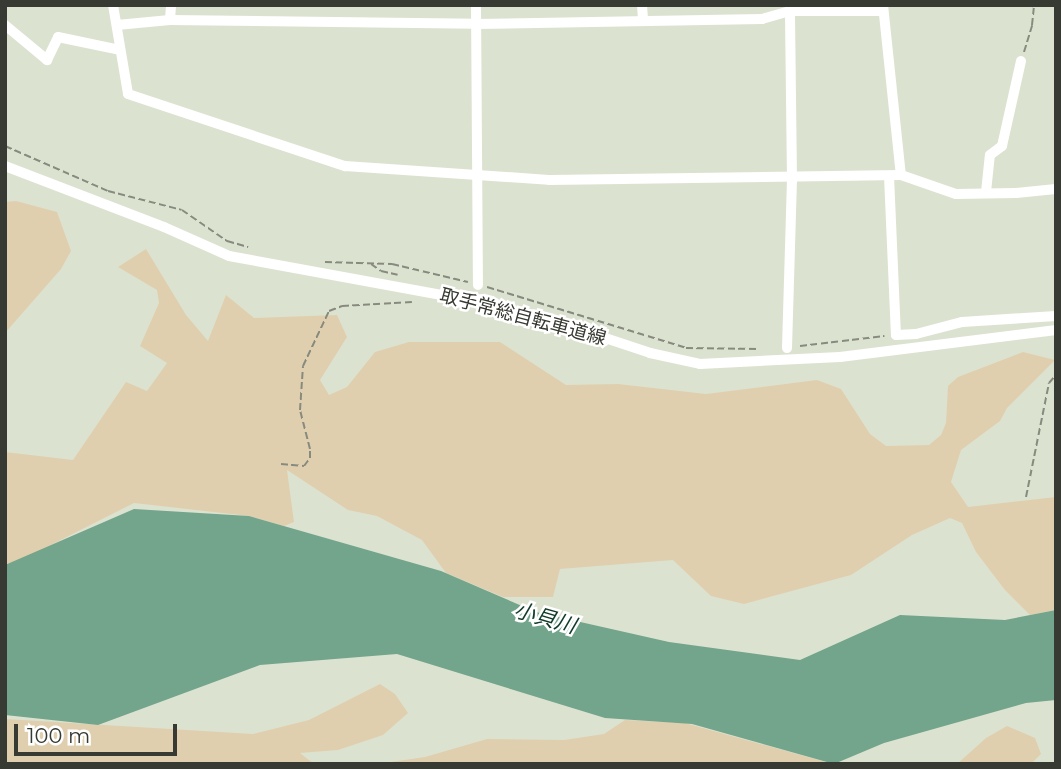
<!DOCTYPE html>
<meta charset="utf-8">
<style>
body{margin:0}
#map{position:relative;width:1061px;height:769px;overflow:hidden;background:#dce2d0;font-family:Montserrat,"Noto Sans JP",sans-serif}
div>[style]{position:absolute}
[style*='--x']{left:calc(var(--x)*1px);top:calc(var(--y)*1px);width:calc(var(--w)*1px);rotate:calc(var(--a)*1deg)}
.green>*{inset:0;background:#e0cfae}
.water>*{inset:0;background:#73a58c}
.path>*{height:2px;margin-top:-1px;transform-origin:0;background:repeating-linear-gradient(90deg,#878b7e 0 7px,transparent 0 10.5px)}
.minor>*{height:10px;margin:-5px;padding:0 5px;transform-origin:5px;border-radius:5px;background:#fff}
span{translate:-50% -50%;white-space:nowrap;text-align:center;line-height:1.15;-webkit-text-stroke:5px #fff;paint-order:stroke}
.street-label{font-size:19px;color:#373a32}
.water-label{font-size:21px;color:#103b29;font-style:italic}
.frame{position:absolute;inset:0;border:7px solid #373a32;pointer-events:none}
.scale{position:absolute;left:14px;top:724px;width:163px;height:32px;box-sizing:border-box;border:4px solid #373a32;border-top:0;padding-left:9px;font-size:21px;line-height:24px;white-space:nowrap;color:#373a32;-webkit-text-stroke:5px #fff;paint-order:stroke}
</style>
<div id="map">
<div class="green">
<i style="clip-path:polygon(16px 201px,57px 212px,71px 251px,61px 269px,5px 333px,5px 202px)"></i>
<i style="clip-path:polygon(146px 249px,186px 315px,208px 341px,226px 295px,254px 318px,337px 315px,347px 337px,320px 380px,329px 395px,347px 387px,375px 352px,409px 342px,500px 342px,566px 385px,618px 384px,706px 394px,817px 380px,841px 389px,870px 434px,886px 446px,929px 445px,941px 435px,946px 423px,948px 386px,958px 377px,1023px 352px,1055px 360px,1007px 408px,1000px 421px,961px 450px,951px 482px,968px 507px,1056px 497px,1056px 610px,1030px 615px,1005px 590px,976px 552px,962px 523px,950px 518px,912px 535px,851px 575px,744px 604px,711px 596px,673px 560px,560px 569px,553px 597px,503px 597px,446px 573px,422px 540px,377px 516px,348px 510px,287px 470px,294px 522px,284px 526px,249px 516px,134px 503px,25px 558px,5px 565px,5px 452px,73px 460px,126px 382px,147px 391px,167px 363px,140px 346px,159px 303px,157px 290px,118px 267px)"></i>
<i style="clip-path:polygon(380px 684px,395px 694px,408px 713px,383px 735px,338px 750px,300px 753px,314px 764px,5px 764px,5px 719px,253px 734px,309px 720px)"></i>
<i style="clip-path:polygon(625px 720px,685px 723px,833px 764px,377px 764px,425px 757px,487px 739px,564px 740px,604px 734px)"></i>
<i style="clip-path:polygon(1007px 726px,1035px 738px,1041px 754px,1031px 764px,957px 764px,986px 738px)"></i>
</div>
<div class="water">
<i style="clip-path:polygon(134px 509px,249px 516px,441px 571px,536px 612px,669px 642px,800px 660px,900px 615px,1005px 620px,1056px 610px,1056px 700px,1026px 703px,884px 743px,834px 764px,692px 724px,605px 718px,397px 654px,260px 665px,98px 725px,5px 715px,5px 565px)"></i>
</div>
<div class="path">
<i style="--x:1024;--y:52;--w:28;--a:-73"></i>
<i style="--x:1032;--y:25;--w:20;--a:-84"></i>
<i style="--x:5;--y:146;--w:112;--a:23.6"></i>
<i style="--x:108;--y:191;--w:76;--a:14.4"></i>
<i style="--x:182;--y:210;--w:55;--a:34.6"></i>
<i style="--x:227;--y:241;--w:22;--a:16"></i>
<i style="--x:325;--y:262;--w:67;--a:1.7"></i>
<i style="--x:392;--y:264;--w:78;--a:13.3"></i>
<i style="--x:371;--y:264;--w:12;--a:35"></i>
<i style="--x:381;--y:271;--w:17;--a:13"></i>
<i style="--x:487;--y:287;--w:208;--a:17"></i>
<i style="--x:686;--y:348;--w:73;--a:0.8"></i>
<i style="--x:800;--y:346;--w:85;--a:-6.8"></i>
<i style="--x:281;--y:464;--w:23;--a:5"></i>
<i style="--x:304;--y:466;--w:10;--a:-53"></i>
<i style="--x:310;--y:458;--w:9;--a:-90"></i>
<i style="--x:310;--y:449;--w:40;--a:-104.4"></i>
<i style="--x:300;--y:410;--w:44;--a:-86.1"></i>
<i style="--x:303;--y:366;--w:61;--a:-64.7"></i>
<i style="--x:329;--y:311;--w:14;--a:-21"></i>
<i style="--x:342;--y:306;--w:70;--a:-3.3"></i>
<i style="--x:1026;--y:497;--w:116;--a:-78.6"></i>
<i style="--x:1049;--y:383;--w:11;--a:-49"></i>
</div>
<div class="minor">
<i style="--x:113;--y:5;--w:90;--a:80.4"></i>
<i style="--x:128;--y:94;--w:229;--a:18.4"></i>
<i style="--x:345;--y:166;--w:204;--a:3.9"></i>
<i style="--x:549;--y:180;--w:352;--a:-0.8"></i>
<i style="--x:901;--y:175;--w:58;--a:19.1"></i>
<i style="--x:956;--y:194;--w:60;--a:-1"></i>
<i style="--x:1016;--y:193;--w:40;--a:-5.7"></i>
<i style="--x:476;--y:5;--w:280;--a:89.6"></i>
<i style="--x:642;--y:5;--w:15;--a:86"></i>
<i style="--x:883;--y:5;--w:171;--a:84"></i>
<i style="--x:170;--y:20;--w:15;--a:-86"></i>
<i style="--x:5;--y:25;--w:55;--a:39.8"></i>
<i style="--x:47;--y:60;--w:25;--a:-64"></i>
<i style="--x:58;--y:37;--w:63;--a:11.8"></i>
<i style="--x:117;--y:25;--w:53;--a:-5.4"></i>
<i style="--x:170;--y:20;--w:306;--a:0.7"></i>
<i style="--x:476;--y:24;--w:286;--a:-1"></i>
<i style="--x:762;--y:19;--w:29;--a:-16"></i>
<i style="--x:790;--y:11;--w:93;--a:0"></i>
<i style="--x:5;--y:166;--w:170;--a:21"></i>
<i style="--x:164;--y:227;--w:71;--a:24"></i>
<i style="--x:229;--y:256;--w:248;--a:10.4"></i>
<i style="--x:473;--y:301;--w:96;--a:14.5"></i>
<i style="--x:566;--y:325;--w:89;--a:18.4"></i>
<i style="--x:650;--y:353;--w:51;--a:12.4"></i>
<i style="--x:700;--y:364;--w:140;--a:-2.9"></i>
<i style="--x:840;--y:357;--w:218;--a:-7.1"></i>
<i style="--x:889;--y:176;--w:159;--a:87.5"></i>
<i style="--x:896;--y:335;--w:20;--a:-3"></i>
<i style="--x:916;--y:334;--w:48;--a:-14.6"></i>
<i style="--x:962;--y:322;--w:94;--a:-3.7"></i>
<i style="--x:986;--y:192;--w:37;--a:-84"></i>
<i style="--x:990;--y:155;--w:15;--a:-37"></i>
<i style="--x:1002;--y:146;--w:87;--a:-77.4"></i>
<i style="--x:787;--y:348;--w:169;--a:-88.3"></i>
<i style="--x:792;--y:179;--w:168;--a:-90.7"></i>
</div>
<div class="street-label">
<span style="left:523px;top:317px;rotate:15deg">取手常総自転車道線</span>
</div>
<div class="water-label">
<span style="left:545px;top:618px;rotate:16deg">小貝川</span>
</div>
<div class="frame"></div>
<div class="scale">100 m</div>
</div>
